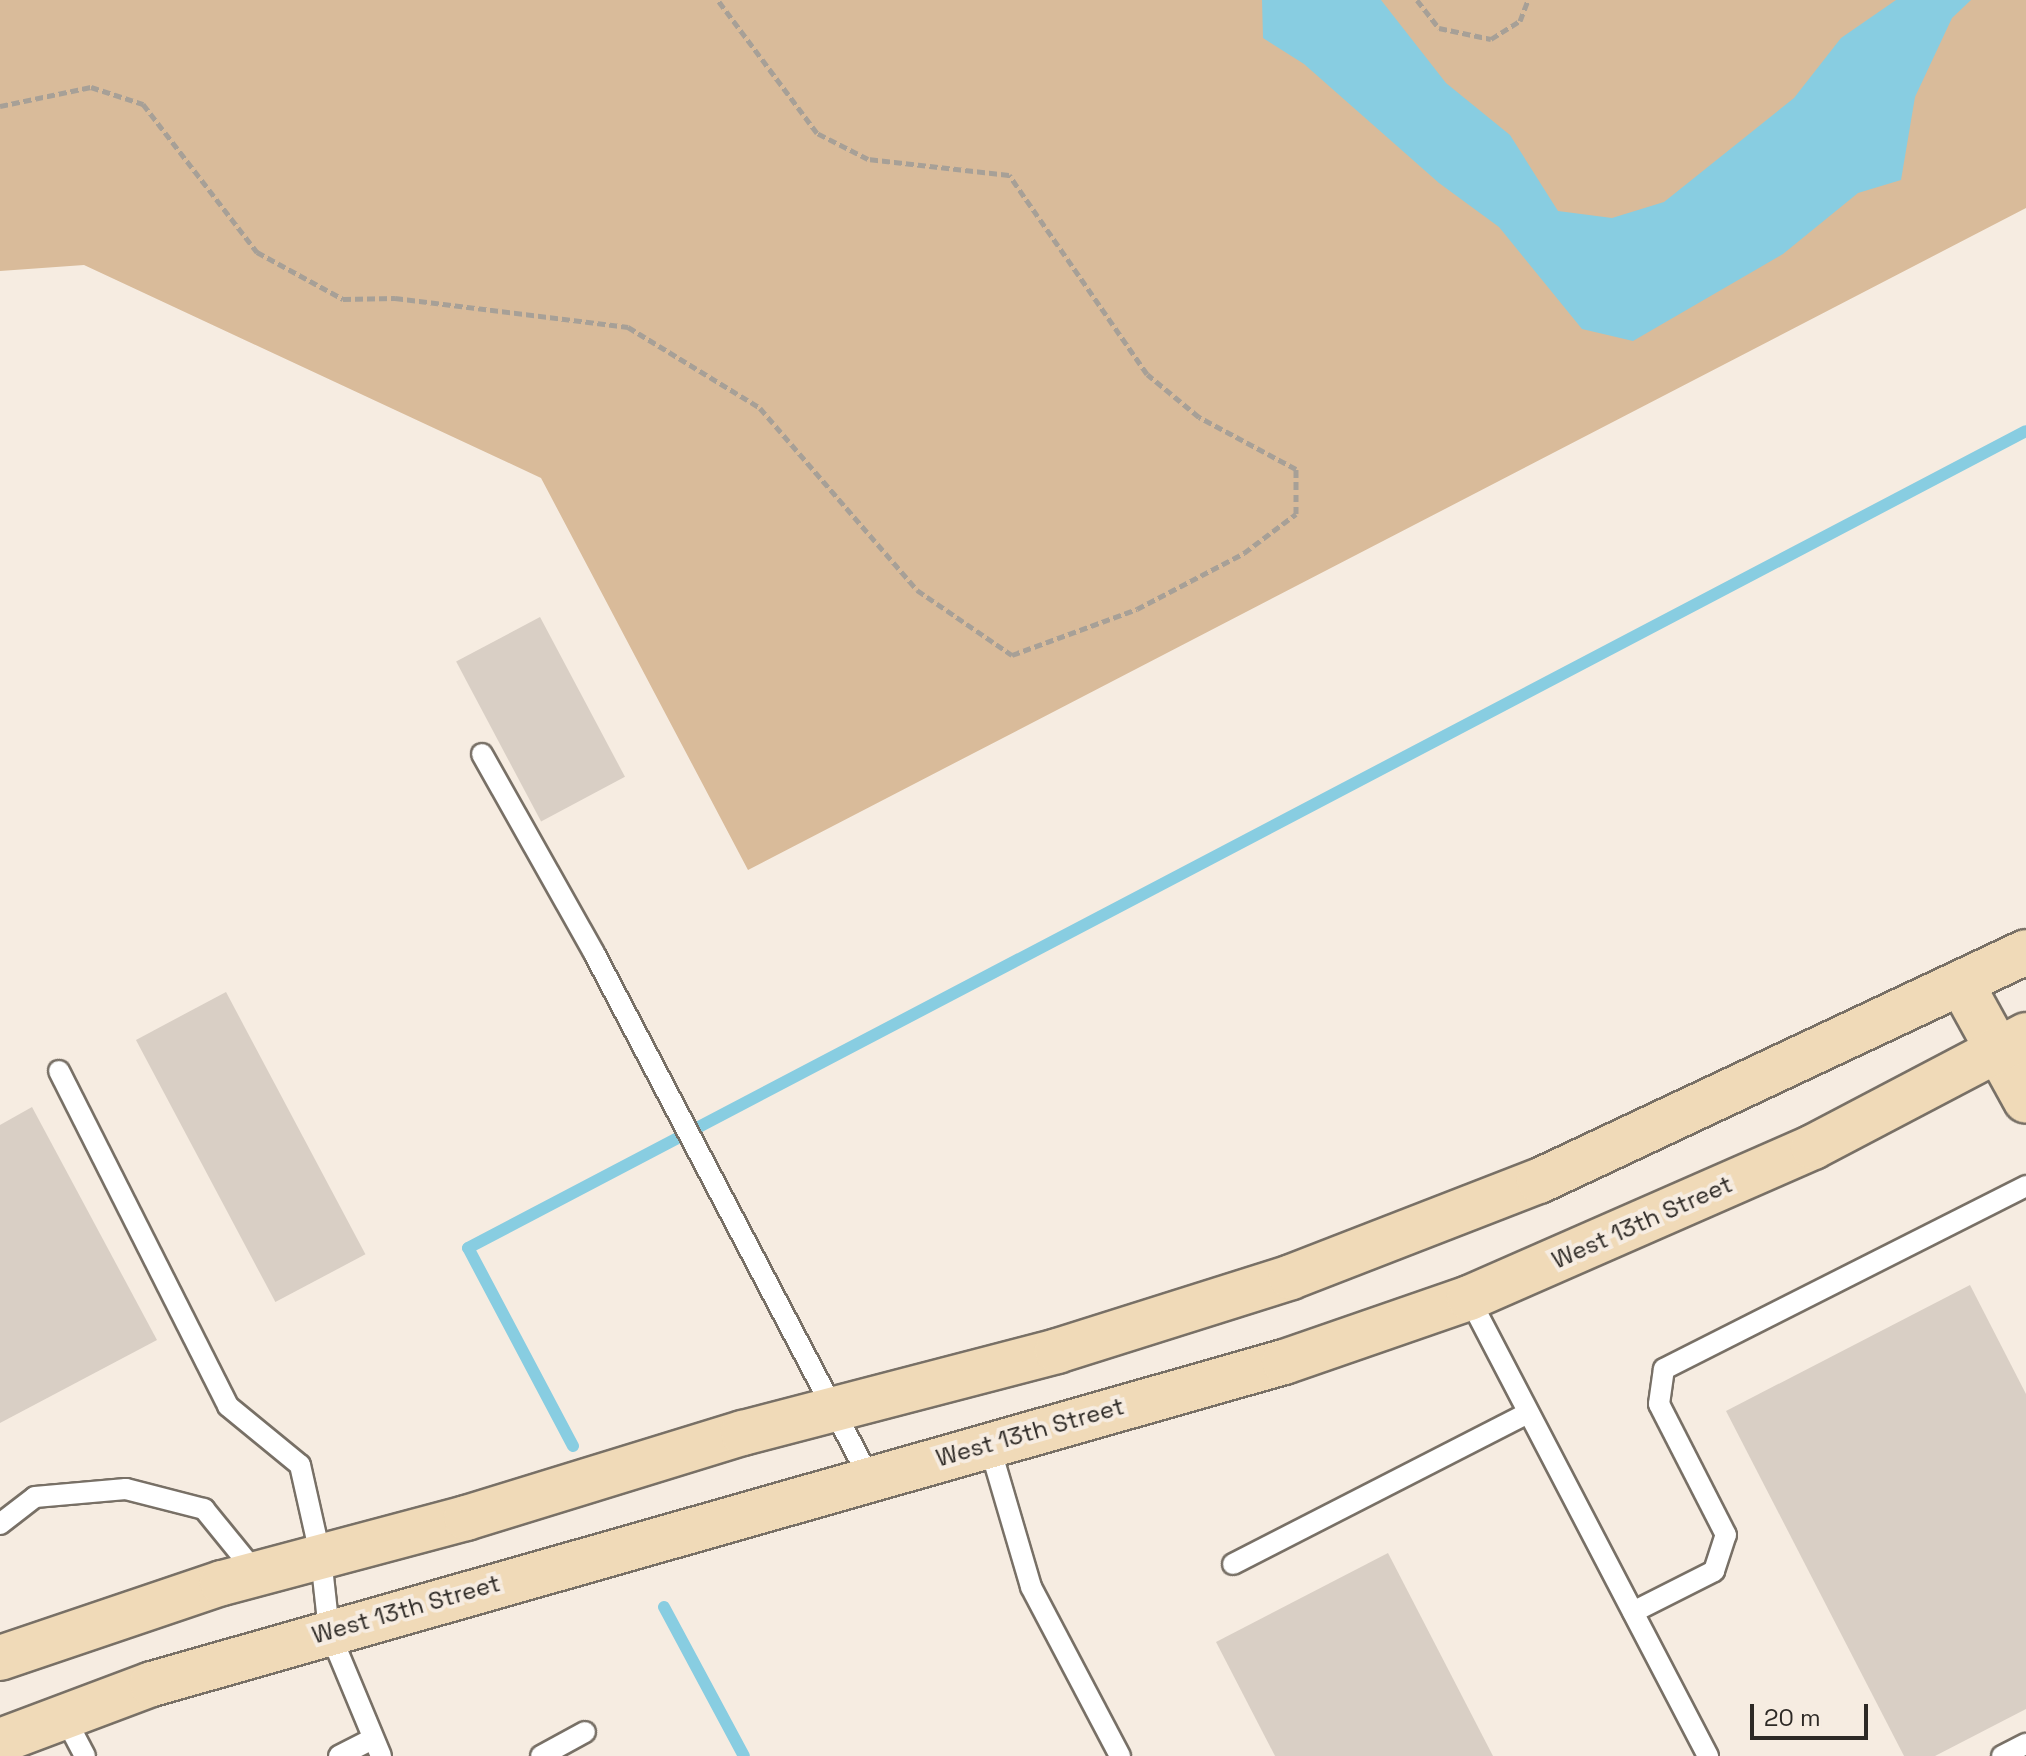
<!DOCTYPE html>
<style>
body{margin:0}
#map{position:relative;width:2026px;height:1756px;overflow:hidden;background:#f6ece1;font-family:"Space Grotesk",sans-serif}
div>[style]{position:absolute}
[style*='--x']{left:calc(var(--x)*1px);top:calc(var(--y)*1px);width:calc(var(--w)*1px);rotate:calc(var(--a)*1deg)}
.green>*{inset:0;background:#d9bb9a}
.water>*{inset:0;background:#88cde1}
.stream>*{height:12px;margin:-6px;padding:0 6px;transform-origin:6px;border-radius:6px;background:#88cde1}
.building>*{inset:0;background:#d9cfc5;transform-origin:0 0}
.path>*{height:5px;margin-top:-2.5px;transform-origin:0;background:repeating-linear-gradient(90deg,#a7a097 0 8px,transparent 0 12px)}
.roads{filter:drop-shadow(2px 0 #787066) drop-shadow(-2px 0 #787066) drop-shadow(0 2px #787066) drop-shadow(0 -2px #787066)}
.lane>*{height:20px;margin:-10px;padding:0 10px;transform-origin:10px;border-radius:10px;background:#fff}
.secondary>*{height:44px;margin:-22px;padding:0 22px;transform-origin:22px;border-radius:22px;background:#f0dab8}
span{translate:-50% -50%;white-space:nowrap;text-align:center;line-height:1.15;-webkit-text-stroke:8px #f6ece1;paint-order:stroke}
.street-label{font-size:24px;color:#2d2925}
.scale{position:absolute;left:1750px;top:1704px;width:118px;height:36px;box-sizing:border-box;border:4px solid #2d2925;border-top:0;padding-left:10px;font-size:24px;line-height:28px;white-space:nowrap;color:#2d2925;-webkit-text-stroke:6px #f6ece1;paint-order:stroke}
</style>
<div id="map">
<div class="green">
<i style="clip-path:polygon(0 0,2026px 0,2026px 208px,748px 870px,541px 478px,84px 265px,0 271px)"></i>
</div>
<div class="water">
<i style="clip-path:polygon(1262px 0,1381px 0,1446px 83px,1510px 135px,1558px 211px,1612px 218px,1664px 202px,1794px 98px,1841px 38px,1896px 0,1971px 0,1952px 18px,1915px 97px,1901px 180px,1858px 193px,1783px 254px,1633px 341px,1582px 329px,1499px 227px,1439px 183px,1304px 64px,1263px 38px)"></i>
</div>
<div class="stream">
<i style="--x:573;--y:1446;--w:224;--a:-117.9"></i>
<i style="--x:468;--y:1248;--w:1759;--a:-27.67"></i>
<i style="--x:664;--y:1607;--w:169;--a:61.8"></i>
</div>
<div class="building">
<i style="left:540px;top:617px;width:181px;height:95px;rotate:62deg"></i>
<i style="left:226px;top:992px;width:297px;height:102px;rotate:62deg"></i>
<i style="clip-path:polygon(32px 1107px,157px 1340px,0 1423px,0 1125px)"></i>
<i style="clip-path:polygon(1970px 1285px,2026px 1394px,2026px 1709px,1935px 1756px,1904px 1756px,1726px 1411px)"></i>
<i style="clip-path:polygon(1388px 1553px,1493px 1756px,1275px 1756px,1216px 1642px)"></i>
</div>
<div class="path">
<i style="--x:1417;--y:0;--w:36;--a:52"></i>
<i style="--x:1439;--y:28;--w:53;--a:11.9"></i>
<i style="--x:1491;--y:39;--w:34;--a:-32"></i>
<i style="--x:1520;--y:21;--w:22;--a:-69"></i>
<i style="--x:0;--y:106;--w:93;--a:-11.8"></i>
<i style="--x:91;--y:87;--w:55;--a:18.1"></i>
<i style="--x:143;--y:104;--w:187;--a:52.4"></i>
<i style="--x:257;--y:252;--w:98;--a:28.7"></i>
<i style="--x:343;--y:299;--w:52;--a:-1.1"></i>
<i style="--x:395;--y:298;--w:235;--a:7.1"></i>
<i style="--x:628;--y:327;--w:155;--a:31.5"></i>
<i style="--x:760;--y:408;--w:240;--a:49.2"></i>
<i style="--x:917;--y:590;--w:115;--a:34.4"></i>
<i style="--x:1012;--y:655;--w:133;--a:-20.2"></i>
<i style="--x:1137;--y:609;--w:121;--a:-27.6"></i>
<i style="--x:1244;--y:553;--w:65;--a:-36.9"></i>
<i style="--x:1296;--y:514;--w:45;--a:-90"></i>
<i style="--x:1296;--y:469;--w:110;--a:-151.8"></i>
<i style="--x:1199;--y:417;--w:67;--a:-140.4"></i>
<i style="--x:1147;--y:374;--w:242;--a:-124.7"></i>
<i style="--x:1009;--y:175;--w:142;--a:-173.5"></i>
<i style="--x:868;--y:159;--w:57;--a:-153"></i>
<i style="--x:817;--y:133;--w:166;--a:-126.7"></i>
</div>
<div class="roads">
<div class="lane">
<i style="--x:482;--y:754;--w:228;--a:60.6"></i>
<i style="--x:594;--y:953;--w:592;--a:62.31"></i>
<i style="--x:59;--y:1071;--w:375;--a:63.2"></i>
<i style="--x:228;--y:1406;--w:93;--a:39.3"></i>
<i style="--x:300;--y:1465;--w:95;--a:77.3"></i>
<i style="--x:321;--y:1558;--w:73;--a:83.7"></i>
<i style="--x:329;--y:1631;--w:135;--a:67.4"></i>
<i style="--x:1469;--y:1298;--w:517;--a:62.44"></i>
<i style="--x:989;--y:1444;--w:149;--a:73.6"></i>
<i style="--x:1031;--y:1587;--w:191;--a:62.2"></i>
<i style="--x:0;--y:1524;--w:44;--a:-37.6"></i>
<i style="--x:35;--y:1497;--w:91;--a:-5"></i>
<i style="--x:126;--y:1489;--w:81;--a:14.4"></i>
<i style="--x:204;--y:1509;--w:84;--a:50.8"></i>
<i style="--x:1233;--y:1564;--w:331;--a:-27.1"></i>
<i style="--x:1633;--y:1612;--w:91;--a:-26.8"></i>
<i style="--x:1714;--y:1571;--w:38;--a:-72"></i>
<i style="--x:1726;--y:1535;--w:147;--a:-117.1"></i>
<i style="--x:1659;--y:1404;--w:35;--a:-82"></i>
<i style="--x:1664;--y:1369;--w:406;--a:-26.8"></i>
<i style="--x:64;--y:1716;--w:45;--a:62.3"></i>
<i style="--x:339;--y:1756;--w:38;--a:-27"></i>
<i style="--x:541;--y:1756;--w:50;--a:-28.6"></i>
<i style="--x:2002;--y:1756;--w:27;--a:-27"></i>
</div>
<div class="secondary">
<i style="--x:1962;--y:985;--w:132;--a:61.1"></i>
<i style="--x:0;--y:1658;--w:234;--a:-18.7"></i>
<i style="--x:222;--y:1583;--w:253;--a:-14.9"></i>
<i style="--x:466;--y:1518;--w:290;--a:-17.1"></i>
<i style="--x:743;--y:1433;--w:325;--a:-14.6"></i>
<i style="--x:1057;--y:1351;--w:245;--a:-17.5"></i>
<i style="--x:1291;--y:1277;--w:266;--a:-21.2"></i>
<i style="--x:1539;--y:1181;--w:538;--a:-25.18"></i>
<i style="--x:0;--y:1741;--w:162;--a:-20.6"></i>
<i style="--x:152;--y:1684;--w:1177;--a:-15.88"></i>
<i style="--x:1284;--y:1362;--w:196;--a:-19.1"></i>
<i style="--x:1469;--y:1298;--w:376;--a:-23.7"></i>
<i style="--x:1813;--y:1147;--w:241;--a:-27.7"></i>
</div>
</div>
<div class="street-label">
<span style="left:1642px;top:1222px;rotate:-24deg">West 13th Street</span>
<span style="left:1030px;top:1432px;rotate:-16deg">West 13th Street</span>
<span style="left:406px;top:1609px;rotate:-16deg">West 13th Street</span>
</div>
<div class="scale">20 m</div>
</div>
